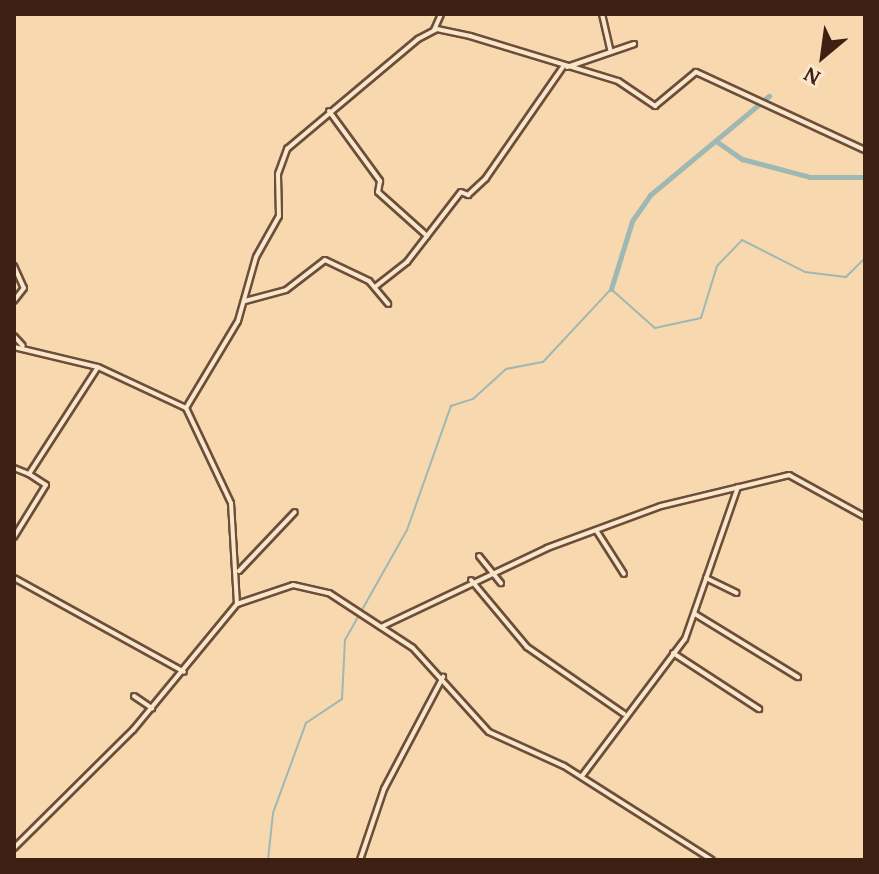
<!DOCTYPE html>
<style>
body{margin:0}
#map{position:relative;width:879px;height:874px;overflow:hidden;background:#f7d8af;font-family:"Gentium Book Plus",serif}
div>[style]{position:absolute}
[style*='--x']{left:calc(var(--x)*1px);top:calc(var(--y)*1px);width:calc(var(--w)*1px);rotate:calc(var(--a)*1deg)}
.stream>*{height:2px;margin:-1px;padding:0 1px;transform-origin:1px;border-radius:1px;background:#9fb8b4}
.canal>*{height:5px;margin:-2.5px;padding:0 2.5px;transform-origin:2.5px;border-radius:2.5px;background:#9fb8b4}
.roads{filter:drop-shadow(2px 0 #6c4e39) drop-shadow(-2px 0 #6c4e39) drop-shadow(0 2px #6c4e39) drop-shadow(0 -2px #6c4e39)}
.street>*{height:4px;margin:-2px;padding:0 2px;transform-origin:2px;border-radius:2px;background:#fae6cb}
span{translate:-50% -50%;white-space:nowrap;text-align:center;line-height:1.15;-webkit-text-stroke:7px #fae6cb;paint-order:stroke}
.frame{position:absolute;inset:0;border:16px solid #3e2012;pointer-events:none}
.north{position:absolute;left:783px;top:16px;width:80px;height:80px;-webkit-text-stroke:6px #fae6cb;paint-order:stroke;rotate:209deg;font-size:22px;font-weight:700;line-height:32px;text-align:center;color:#3e2012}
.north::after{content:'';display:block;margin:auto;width:28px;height:36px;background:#3e2012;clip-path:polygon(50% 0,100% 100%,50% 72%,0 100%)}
</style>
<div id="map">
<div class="stream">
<i style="--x:268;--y:860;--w:47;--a:-83.9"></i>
<i style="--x:273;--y:813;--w:96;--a:-69.9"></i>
<i style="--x:306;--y:723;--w:43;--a:-33.7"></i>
<i style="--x:342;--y:699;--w:59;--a:-87.1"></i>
<i style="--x:345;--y:640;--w:126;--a:-60.6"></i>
<i style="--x:407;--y:530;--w:132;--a:-70.5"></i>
<i style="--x:451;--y:406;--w:23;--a:-18"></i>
<i style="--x:473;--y:399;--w:45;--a:-42.3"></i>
<i style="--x:506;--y:369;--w:38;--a:-11"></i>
<i style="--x:543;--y:362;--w:100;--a:-47"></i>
<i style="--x:611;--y:289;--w:59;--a:41.6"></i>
<i style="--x:655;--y:328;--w:47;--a:-12.3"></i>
<i style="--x:701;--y:318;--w:54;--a:-72.9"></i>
<i style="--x:717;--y:266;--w:36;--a:-46"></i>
<i style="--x:742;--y:240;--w:71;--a:26.9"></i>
<i style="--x:805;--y:272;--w:41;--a:7"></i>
<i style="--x:846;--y:277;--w:27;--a:-45"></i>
</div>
<div class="canal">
<i style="--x:716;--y:141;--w:32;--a:35"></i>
<i style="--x:742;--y:159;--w:70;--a:14.8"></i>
<i style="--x:810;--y:177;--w:55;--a:0"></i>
<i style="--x:611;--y:289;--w:71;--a:-72.8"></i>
<i style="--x:632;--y:221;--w:32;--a:-55"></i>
<i style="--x:650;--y:195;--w:155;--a:-39.8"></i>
</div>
<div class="roads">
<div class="street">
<i style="--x:602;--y:14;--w:37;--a:77"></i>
<i style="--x:434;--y:30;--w:17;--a:-66"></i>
<i style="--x:567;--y:67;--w:71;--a:-18.9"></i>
<i style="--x:329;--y:111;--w:87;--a:53.9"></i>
<i style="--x:380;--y:181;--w:11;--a:100"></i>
<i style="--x:378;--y:192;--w:66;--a:41.9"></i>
<i style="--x:14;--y:266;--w:24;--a:66"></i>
<i style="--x:24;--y:288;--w:16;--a:128"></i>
<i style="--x:375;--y:287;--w:41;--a:-38"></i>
<i style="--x:407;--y:262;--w:88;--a:-52.4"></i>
<i style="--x:461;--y:192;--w:8;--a:23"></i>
<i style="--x:468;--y:195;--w:25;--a:-43"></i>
<i style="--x:486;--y:178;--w:135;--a:-55.3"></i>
<i style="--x:245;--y:301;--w:42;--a:-15"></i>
<i style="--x:286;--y:290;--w:49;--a:-37.6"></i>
<i style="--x:325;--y:260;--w:49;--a:25.5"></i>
<i style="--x:369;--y:281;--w:30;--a:50"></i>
<i style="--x:14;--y:336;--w:13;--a:48"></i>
<i style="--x:14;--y:347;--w:86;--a:13.4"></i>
<i style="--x:98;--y:367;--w:97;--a:25"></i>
<i style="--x:14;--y:468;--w:16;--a:22"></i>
<i style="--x:29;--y:474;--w:127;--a:-57.2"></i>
<i style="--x:596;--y:530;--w:52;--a:57.5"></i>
<i style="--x:14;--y:537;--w:61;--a:-58.4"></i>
<i style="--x:46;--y:485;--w:20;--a:-147"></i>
<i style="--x:479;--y:556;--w:35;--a:51"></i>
<i style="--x:239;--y:571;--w:81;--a:-46.5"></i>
<i style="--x:14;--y:578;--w:194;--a:28.9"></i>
<i style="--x:706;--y:578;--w:34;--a:26"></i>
<i style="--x:471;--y:580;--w:87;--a:50.1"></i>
<i style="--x:527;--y:647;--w:118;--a:34.6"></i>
<i style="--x:237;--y:604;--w:101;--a:-93.4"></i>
<i style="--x:231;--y:503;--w:105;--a:-115.3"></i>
<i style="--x:186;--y:408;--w:101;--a:-59.1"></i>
<i style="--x:238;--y:321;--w:66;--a:-74.3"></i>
<i style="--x:256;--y:257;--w:47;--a:-60.7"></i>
<i style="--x:279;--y:216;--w:42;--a:-91.4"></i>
<i style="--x:278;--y:174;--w:27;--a:-70"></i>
<i style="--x:287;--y:149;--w:171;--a:-40"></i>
<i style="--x:418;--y:39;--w:21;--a:-28"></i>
<i style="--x:437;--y:29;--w:34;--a:12"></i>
<i style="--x:470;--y:36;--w:155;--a:16.9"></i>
<i style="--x:618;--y:81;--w:45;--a:34"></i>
<i style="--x:655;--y:106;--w:53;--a:-39.7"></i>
<i style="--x:696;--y:72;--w:186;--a:24.8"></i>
<i style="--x:695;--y:614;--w:121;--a:31.5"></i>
<i style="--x:381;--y:627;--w:184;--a:-25.4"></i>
<i style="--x:547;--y:548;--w:121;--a:-20.2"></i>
<i style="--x:661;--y:506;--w:132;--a:-13.6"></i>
<i style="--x:789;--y:475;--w:87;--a:28.9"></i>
<i style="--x:673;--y:653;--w:103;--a:33.1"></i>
<i style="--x:134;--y:696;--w:22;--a:34"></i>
<i style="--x:582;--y:776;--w:171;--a:-53.1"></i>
<i style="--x:685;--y:639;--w:161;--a:-70.8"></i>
<i style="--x:14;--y:848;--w:168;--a:-44.8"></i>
<i style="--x:133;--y:730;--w:163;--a:-50.5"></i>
<i style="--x:237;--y:604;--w:59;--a:-18.7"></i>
<i style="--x:293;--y:585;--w:37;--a:13"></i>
<i style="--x:329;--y:593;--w:100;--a:33.2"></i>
<i style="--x:413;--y:648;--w:113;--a:47.9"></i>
<i style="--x:489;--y:732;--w:82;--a:24.4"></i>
<i style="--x:564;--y:766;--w:175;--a:32.4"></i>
<i style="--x:360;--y:860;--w:75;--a:-71.3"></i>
<i style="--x:384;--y:789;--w:127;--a:-62.2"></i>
</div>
</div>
<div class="frame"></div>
<div class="north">N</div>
</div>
